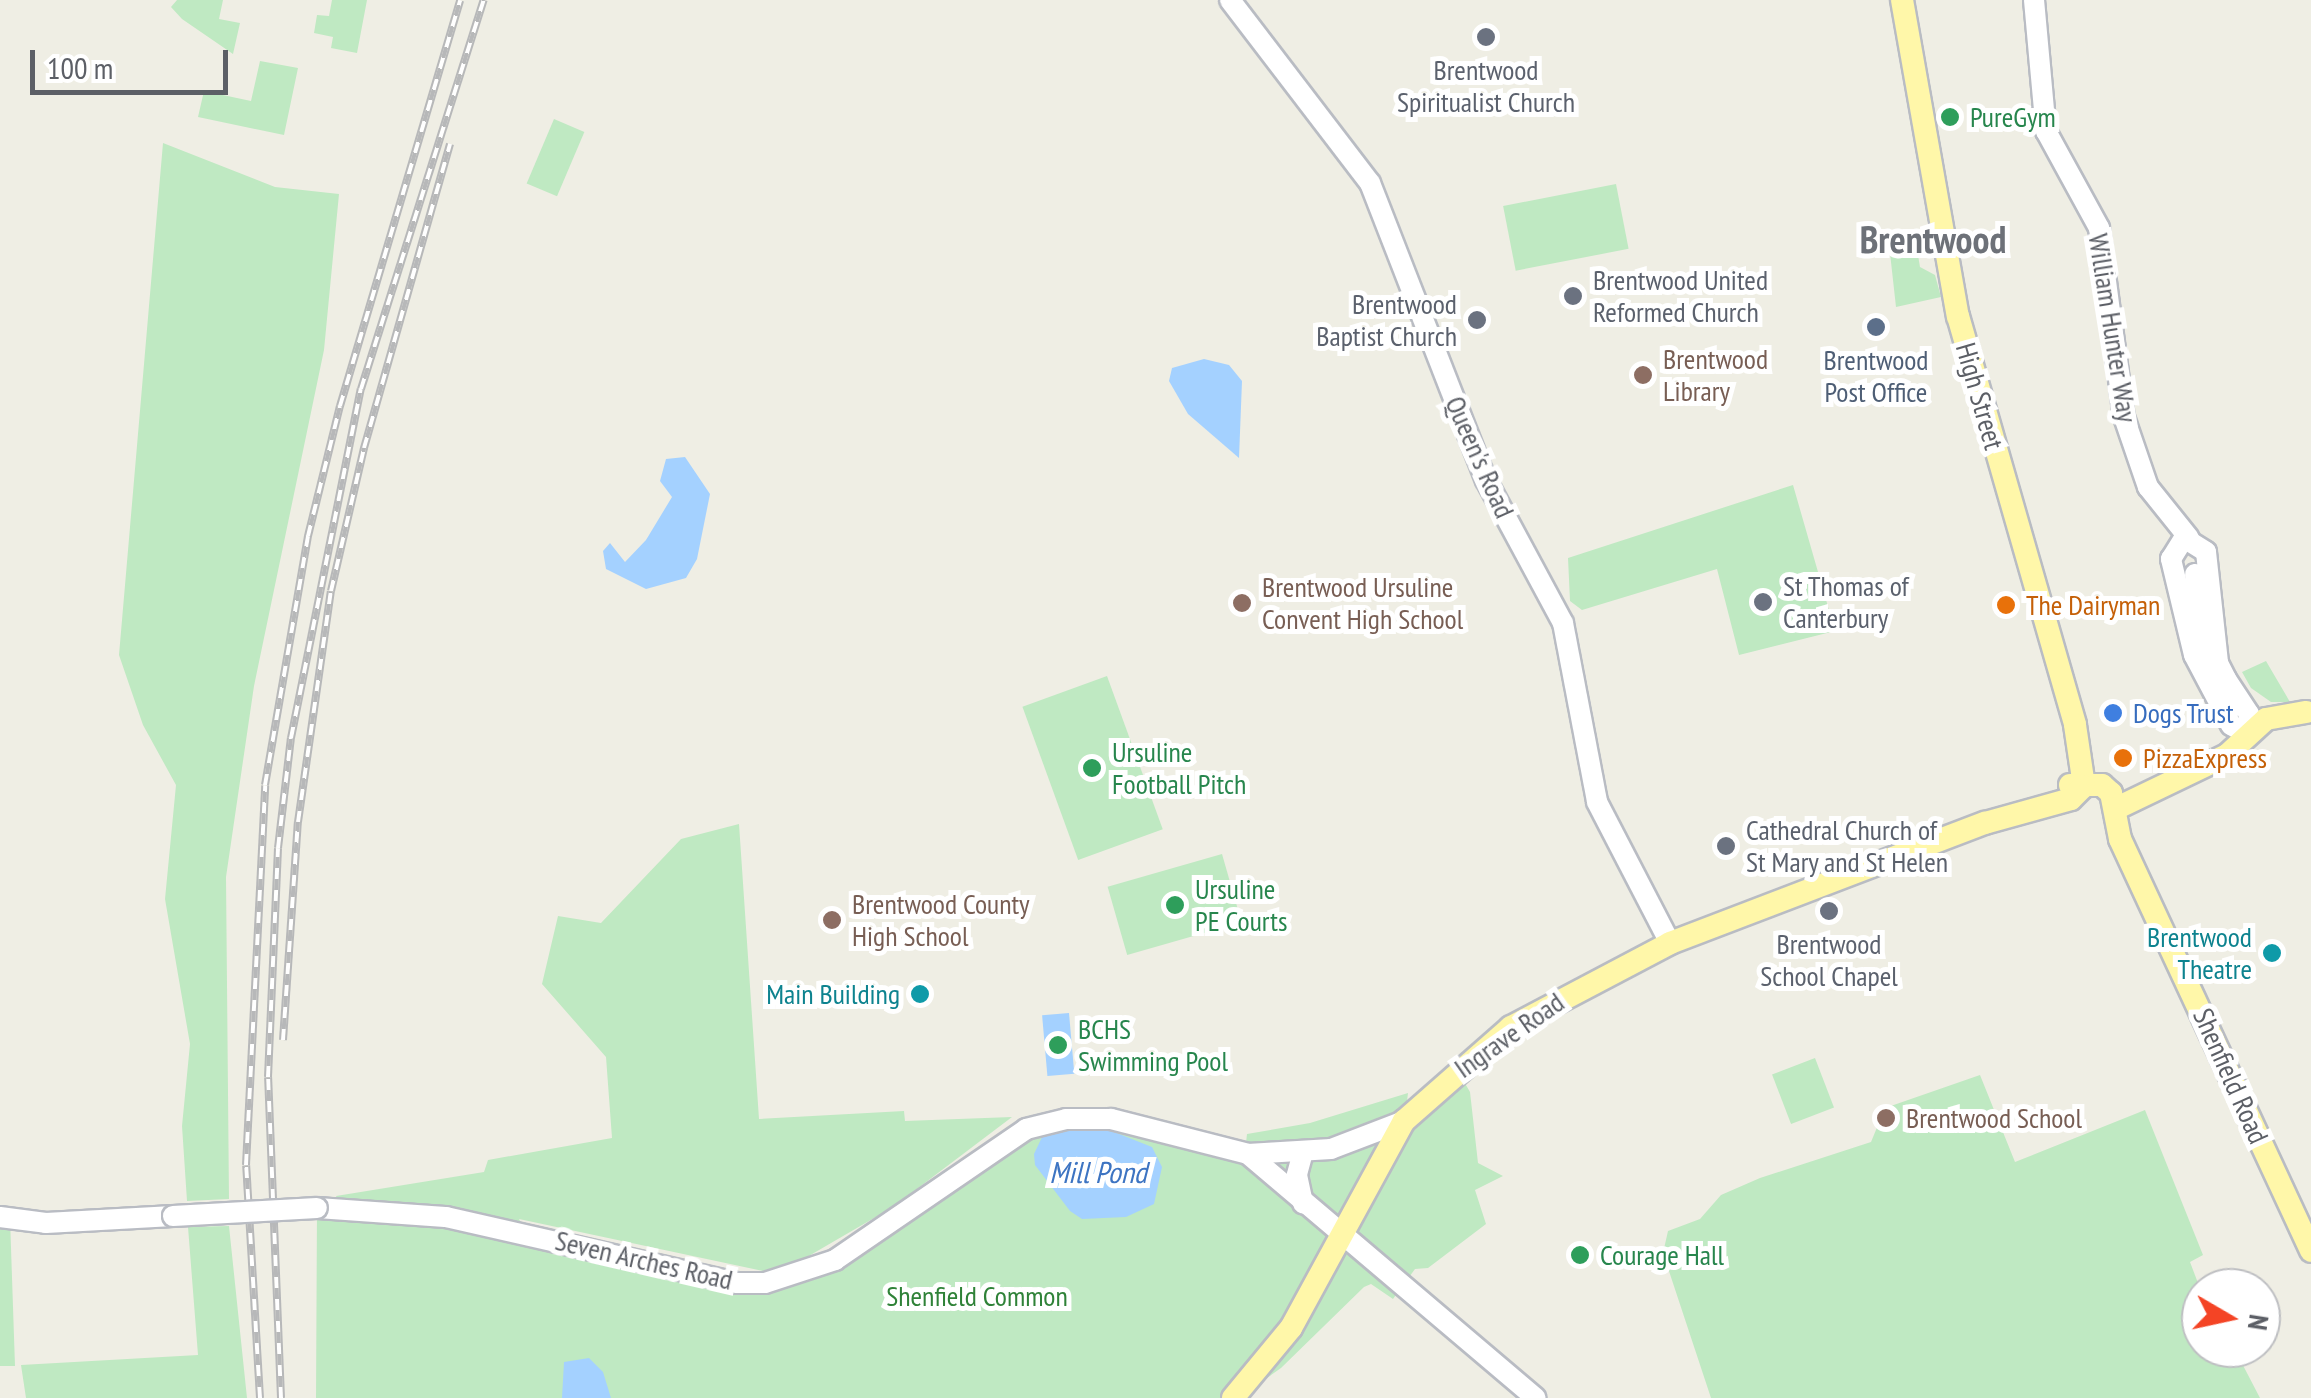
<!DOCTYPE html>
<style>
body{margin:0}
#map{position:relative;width:2311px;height:1398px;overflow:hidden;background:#efeee4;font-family:"PT Sans Narrow",sans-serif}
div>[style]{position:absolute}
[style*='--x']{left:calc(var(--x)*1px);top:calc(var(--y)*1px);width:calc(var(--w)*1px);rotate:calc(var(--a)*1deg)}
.green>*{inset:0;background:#bfe9c2;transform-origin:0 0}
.water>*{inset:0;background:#a4d1ff;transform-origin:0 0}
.roads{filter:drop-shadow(2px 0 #b9bcc3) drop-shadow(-2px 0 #b9bcc3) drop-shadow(0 2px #b9bcc3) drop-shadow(0 -2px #b9bcc3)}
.secondary>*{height:20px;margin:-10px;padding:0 10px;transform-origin:10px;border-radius:10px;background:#fff}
.primary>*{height:22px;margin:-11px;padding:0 11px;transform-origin:11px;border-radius:11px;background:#fff7a9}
.rail>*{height:8px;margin-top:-4px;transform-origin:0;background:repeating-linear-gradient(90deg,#fff 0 11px,#b7b8b9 0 22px);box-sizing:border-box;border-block:2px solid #b7b8b9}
.bridges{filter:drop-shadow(2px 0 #b9bcc3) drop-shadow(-2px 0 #b9bcc3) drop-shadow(0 2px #b9bcc3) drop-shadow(0 -2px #b9bcc3)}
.secondary-bridge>*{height:20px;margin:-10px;padding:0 10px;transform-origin:10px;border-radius:10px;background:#fff}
.dots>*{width:28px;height:28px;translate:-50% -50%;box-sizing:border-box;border:5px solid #fff;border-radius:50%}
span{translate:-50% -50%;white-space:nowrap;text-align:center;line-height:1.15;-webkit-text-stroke:10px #fff;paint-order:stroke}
.worship-label{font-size:28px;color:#5b616d}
.left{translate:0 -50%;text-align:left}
.right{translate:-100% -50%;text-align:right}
.leisure-label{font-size:28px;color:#27864d}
.street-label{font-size:28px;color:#5c5f66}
.education-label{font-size:28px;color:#785e54}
.service-label{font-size:28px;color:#4e5e75}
.food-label{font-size:28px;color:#c56008}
.shop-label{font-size:28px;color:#366cbe}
.culture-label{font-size:28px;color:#0d838f}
.park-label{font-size:28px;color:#2f8238}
.water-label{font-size:30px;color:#3d74c2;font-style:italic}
.district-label{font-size:38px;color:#6d7178;font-weight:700}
.north{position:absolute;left:2181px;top:1268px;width:100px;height:100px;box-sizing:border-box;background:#fff;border:2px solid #bebfc2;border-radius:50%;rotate:99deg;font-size:28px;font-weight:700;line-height:40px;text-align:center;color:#5c5f66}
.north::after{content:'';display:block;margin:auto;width:35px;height:45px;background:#f44425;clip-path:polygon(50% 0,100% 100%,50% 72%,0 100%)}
.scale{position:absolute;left:30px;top:50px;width:198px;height:45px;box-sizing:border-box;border:5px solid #5c5f66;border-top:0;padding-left:12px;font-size:30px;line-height:35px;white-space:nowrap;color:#5c5f66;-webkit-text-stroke:8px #fff;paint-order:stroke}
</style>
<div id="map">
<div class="green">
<i style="clip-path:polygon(177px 0,223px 0,219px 19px,240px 23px,233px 54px,182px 19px,171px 7px)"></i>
<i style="clip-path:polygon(332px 0,367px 0,357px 53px,331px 48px,333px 37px,314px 33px,317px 15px,329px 16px)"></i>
<i style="clip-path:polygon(260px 61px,298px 68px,284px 135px,198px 117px,204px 91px,251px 101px)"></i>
<i style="left:554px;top:119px;width:33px;height:70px;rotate:23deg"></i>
<i style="clip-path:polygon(163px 143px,275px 187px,339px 194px,324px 350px,254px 686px,226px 877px,229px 1199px,187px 1201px,182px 1126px,190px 1044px,165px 899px,176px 785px,143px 725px,119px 655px)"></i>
<i style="left:1616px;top:184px;width:66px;height:115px;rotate:79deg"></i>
<i style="clip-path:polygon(1930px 246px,1917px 249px,1920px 267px,1935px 275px,1941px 297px,1896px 307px,1890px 253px)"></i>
<i style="clip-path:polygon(1793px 485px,1835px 631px,1739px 655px,1717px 569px,1582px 610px,1570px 601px,1568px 558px)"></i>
<i style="clip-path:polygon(2266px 661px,2273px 673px,2290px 702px,2271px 702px,2251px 688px,2242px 672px)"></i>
<i style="left:1107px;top:676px;width:163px;height:90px;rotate:70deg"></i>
<i style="clip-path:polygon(739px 824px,759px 1119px,904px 1111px,905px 1121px,1012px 1117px,893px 1207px,807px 1257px,763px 1271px,519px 1219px,527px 1234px,505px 1242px,741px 1291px,775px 1289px,837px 1271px,1010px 1154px,1003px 1144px,1066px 1119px,1260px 1153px,1246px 1143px,1247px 1134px,1310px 1123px,1408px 1093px,1405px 1118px,1463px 1080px,1470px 1092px,1478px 1163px,1503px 1176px,1475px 1190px,1486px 1224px,1428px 1268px,1415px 1269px,1393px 1299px,1371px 1284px,1364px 1287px,1281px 1368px,1239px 1398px,316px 1398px,317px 1208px,341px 1207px,336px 1196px,484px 1172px,488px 1160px,612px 1138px,606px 1057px,542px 984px,558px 916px,601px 923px,681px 839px)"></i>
<i style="left:1222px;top:854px;width:71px;height:119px;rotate:74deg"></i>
<i style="left:1815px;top:1058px;width:53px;height:46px;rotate:69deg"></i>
<i style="clip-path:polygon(1980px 1075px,2015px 1162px,2145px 1110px,2203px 1255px,2190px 1262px,2201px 1291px,2201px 1348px,2234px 1348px,2260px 1398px,1711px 1398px,1663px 1253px,1668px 1231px,1700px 1219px,1721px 1195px,1760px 1178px,1871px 1142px,1885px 1108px)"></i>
<i style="clip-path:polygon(0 1217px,10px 1218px,15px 1366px,0 1366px)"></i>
<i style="clip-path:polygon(229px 1226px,247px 1398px,26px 1398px,21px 1365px,198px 1355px,188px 1227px)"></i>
</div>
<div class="water">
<i style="clip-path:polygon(1204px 359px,1229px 365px,1242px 381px,1239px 458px,1188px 414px,1169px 381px,1172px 368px)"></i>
<i style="clip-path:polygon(685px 457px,710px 494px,697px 559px,686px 578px,646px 589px,606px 569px,603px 551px,610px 543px,625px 562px,646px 540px,672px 497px,660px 481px,666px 459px)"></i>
<i style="left:1069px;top:1013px;width:61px;height:27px;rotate:85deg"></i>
<i style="clip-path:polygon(1065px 1128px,1104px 1128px,1152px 1147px,1162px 1167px,1154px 1204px,1126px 1217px,1082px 1219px,1070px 1211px,1035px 1165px,1034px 1154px,1044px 1133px)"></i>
<i style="clip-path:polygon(589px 1358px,603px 1372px,611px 1398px,562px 1398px,564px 1362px)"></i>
</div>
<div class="roads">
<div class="secondary">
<i style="--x:1230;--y:0;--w:230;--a:52.6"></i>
<i style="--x:1370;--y:183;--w:319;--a:68.7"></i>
<i style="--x:1486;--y:480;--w:162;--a:61.7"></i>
<i style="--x:1563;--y:623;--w:182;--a:79.2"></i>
<i style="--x:1597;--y:802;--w:159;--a:62.6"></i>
<i style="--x:2034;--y:0;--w:132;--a:84.8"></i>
<i style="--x:2046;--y:131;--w:111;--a:61.3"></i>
<i style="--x:2099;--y:228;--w:191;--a:82.5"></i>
<i style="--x:2124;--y:417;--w:74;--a:71.1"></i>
<i style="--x:2148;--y:487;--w:65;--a:51.2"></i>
<i style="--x:2195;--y:574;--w:47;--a:82.7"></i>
<i style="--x:2201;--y:621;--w:22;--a:68"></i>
<i style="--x:2209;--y:641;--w:24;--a:68"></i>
<i style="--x:2218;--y:663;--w:18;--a:63"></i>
<i style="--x:2226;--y:679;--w:42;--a:56.7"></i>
<i style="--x:2249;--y:714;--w:20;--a:96"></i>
<i style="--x:2247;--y:734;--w:18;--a:-151"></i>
<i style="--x:2231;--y:725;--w:79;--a:-117.9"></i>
<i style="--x:2194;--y:655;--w:99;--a:-103.5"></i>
<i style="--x:2171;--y:559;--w:25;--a:-58"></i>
<i style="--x:2184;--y:538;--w:26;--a:32"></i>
<i style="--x:2206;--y:552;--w:112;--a:83.8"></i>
<i style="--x:1303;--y:1152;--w:24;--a:105"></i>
<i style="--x:1297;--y:1175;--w:29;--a:78"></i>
<i style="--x:1248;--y:1154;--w:83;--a:-3.4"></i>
<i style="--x:1331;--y:1149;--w:78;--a:-21"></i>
<i style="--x:317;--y:1208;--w:129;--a:4"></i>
<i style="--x:446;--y:1217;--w:298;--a:12.8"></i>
<i style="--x:737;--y:1283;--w:28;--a:0"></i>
<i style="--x:765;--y:1283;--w:74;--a:-18.2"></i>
<i style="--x:835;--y:1260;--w:232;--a:-34.4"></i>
<i style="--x:1026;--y:1129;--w:41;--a:-14"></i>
<i style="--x:1066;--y:1119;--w:45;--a:0"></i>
<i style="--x:1111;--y:1119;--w:141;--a:14.3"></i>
<i style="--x:1248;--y:1154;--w:377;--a:40.3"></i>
<i style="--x:0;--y:1217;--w:46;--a:7.4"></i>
<i style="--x:46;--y:1223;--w:127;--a:-3.2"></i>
</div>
<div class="primary">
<i style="--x:1902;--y:0;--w:321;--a:80"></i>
<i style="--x:1958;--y:316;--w:425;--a:74"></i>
<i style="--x:2075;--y:725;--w:62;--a:81.6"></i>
<i style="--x:2070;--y:785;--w:32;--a:0"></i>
<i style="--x:2102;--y:785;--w:12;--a:42"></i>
<i style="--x:2111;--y:793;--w:47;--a:78.9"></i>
<i style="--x:2120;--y:839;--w:454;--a:65.1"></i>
<i style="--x:2115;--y:809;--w:124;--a:-25.7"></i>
<i style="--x:2227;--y:755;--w:53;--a:-42.7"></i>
<i style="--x:2266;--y:719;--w:41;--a:-9.9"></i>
<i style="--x:1233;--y:1398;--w:91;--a:-50.4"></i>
<i style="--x:1291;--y:1328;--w:236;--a:-61.4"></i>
<i style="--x:1404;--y:1121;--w:142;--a:-41.3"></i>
<i style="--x:1511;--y:1027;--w:180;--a:-27.8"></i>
<i style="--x:1670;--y:943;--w:337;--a:-20.9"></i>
<i style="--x:1985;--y:823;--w:89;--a:-15.6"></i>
<i style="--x:2071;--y:799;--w:18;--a:-45"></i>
</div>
</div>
<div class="rail">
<i style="--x:283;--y:1040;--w:219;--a:-86.1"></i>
<i style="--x:298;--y:822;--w:233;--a:-81.9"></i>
<i style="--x:331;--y:591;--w:147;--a:-77"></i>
<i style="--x:364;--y:448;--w:316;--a:-74.2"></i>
<i style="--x:260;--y:1398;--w:233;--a:-93.4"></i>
<i style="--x:246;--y:1165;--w:380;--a:-87.1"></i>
<i style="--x:265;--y:785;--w:253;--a:-80.2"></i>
<i style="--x:308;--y:536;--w:134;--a:-76.2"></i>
<i style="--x:340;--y:406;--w:423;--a:-73.5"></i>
<i style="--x:281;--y:1398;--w:321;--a:-92.3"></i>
<i style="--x:268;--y:1077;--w:229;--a:-87.5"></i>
<i style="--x:278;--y:848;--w:111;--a:-83.3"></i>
<i style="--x:291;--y:738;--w:356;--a:-78.7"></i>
<i style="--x:361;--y:389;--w:408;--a:-72.5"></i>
</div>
<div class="bridges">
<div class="secondary-bridge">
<i style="--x:173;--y:1216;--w:144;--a:-3.2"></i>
</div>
</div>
<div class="dots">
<i style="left:1486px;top:37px;background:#6b7280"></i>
<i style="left:1950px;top:117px;background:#2e9e5b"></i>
<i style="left:1573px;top:296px;background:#6b7280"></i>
<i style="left:1477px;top:320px;background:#6b7280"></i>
<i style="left:1876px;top:327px;background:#5c6f8a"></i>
<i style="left:1643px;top:375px;background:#8d6e63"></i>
<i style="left:1763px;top:602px;background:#6b7280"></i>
<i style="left:1242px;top:603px;background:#8d6e63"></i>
<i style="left:2006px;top:605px;background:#e8710a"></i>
<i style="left:2113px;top:713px;background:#3f7fe0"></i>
<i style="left:2123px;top:758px;background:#e8710a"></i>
<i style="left:1092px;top:768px;background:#2e9e5b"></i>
<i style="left:1726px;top:846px;background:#6b7280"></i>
<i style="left:1175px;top:905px;background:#2e9e5b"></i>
<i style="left:1829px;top:911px;background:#6b7280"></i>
<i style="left:832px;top:920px;background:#8d6e63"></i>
<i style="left:2272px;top:953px;background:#0f9aa8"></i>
<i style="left:920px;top:994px;background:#0f9aa8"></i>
<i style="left:1058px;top:1045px;background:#2e9e5b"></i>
<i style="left:1886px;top:1118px;background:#8d6e63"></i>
<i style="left:1580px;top:1255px;background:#2e9e5b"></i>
</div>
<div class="worship-label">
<span style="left:1486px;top:86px">Brentwood<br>Spiritualist Church</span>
<span class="left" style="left:1593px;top:296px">Brentwood United<br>Reformed Church</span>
<span class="right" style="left:1457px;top:320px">Brentwood<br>Baptist Church</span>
<span class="left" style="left:1783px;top:602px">St Thomas of<br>Canterbury</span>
<span class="left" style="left:1746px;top:846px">Cathedral Church of<br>St Mary and St Helen</span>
<span style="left:1829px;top:960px">Brentwood<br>School Chapel</span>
</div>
<div class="leisure-label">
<span class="left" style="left:1970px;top:117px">PureGym</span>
<span class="left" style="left:1112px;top:768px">Ursuline<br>Football Pitch</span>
<span class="left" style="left:1195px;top:905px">Ursuline<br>PE Courts</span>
<span class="left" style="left:1078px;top:1045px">BCHS<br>Swimming Pool</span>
<span class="left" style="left:1600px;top:1255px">Courage Hall</span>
</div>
<div class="street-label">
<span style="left:2113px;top:328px;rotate:81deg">William Hunter Way</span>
<span style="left:1980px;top:396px;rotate:74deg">High Street</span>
<span style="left:1480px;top:457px;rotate:66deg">Queen's Road</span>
<span style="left:1509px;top:1035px;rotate:-35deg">Ingrave Road</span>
<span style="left:2231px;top:1076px;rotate:66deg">Shenfield Road</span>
<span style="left:644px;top:1260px;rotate:13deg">Seven Arches Road</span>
</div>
<div class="education-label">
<span class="left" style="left:1663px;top:375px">Brentwood<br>Library</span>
<span class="left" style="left:1262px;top:603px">Brentwood Ursuline<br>Convent High School</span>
<span class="left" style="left:852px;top:920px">Brentwood County<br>High School</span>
<span class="left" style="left:1906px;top:1118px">Brentwood School</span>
</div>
<div class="service-label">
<span style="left:1876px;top:376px">Brentwood<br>Post Office</span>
</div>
<div class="food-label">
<span class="left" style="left:2026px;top:605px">The Dairyman</span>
<span class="left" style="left:2143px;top:758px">PizzaExpress</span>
</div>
<div class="shop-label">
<span class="left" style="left:2133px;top:713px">Dogs Trust</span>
</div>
<div class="culture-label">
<span class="right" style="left:2252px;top:953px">Brentwood<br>Theatre</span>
<span class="right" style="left:900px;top:994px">Main Building</span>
</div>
<div class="park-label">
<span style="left:977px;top:1296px">Shenfield Common</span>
</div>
<div class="water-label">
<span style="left:1098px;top:1172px">Mill Pond</span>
</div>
<div class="district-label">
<span style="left:1933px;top:239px">Brentwood</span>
</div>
<div class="north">N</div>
<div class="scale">100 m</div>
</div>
